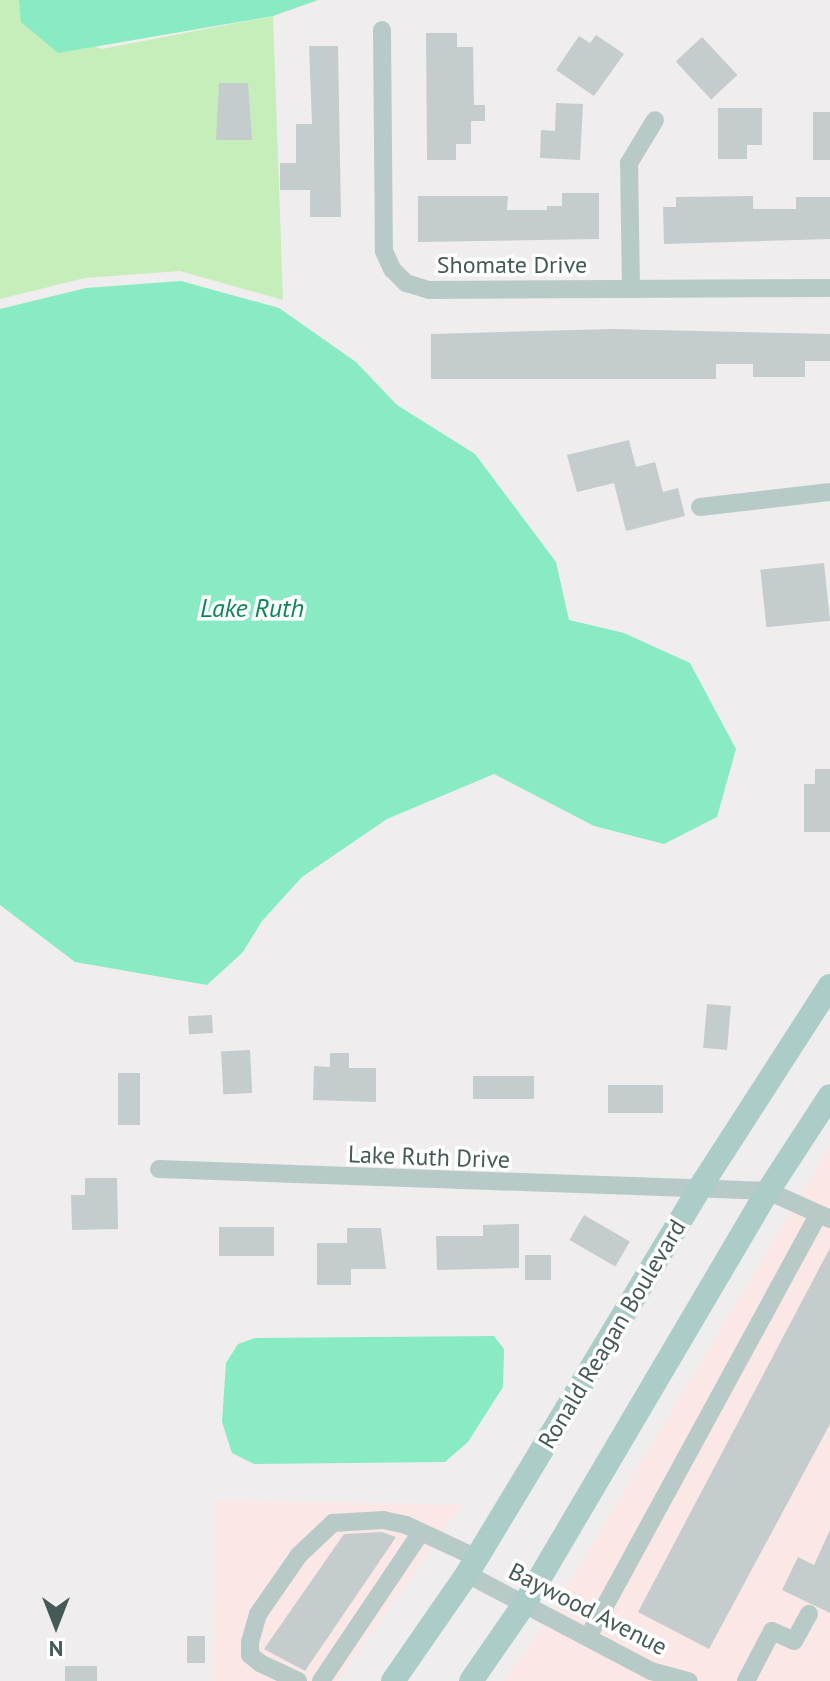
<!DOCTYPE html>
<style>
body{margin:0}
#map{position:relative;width:830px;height:1681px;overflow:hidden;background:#f0edee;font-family:"PT Sans",sans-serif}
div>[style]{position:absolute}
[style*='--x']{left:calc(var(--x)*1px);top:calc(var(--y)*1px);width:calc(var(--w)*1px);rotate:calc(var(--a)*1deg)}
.commercial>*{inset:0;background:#fbe7e5}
.green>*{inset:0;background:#c6eeba}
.water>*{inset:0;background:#88ebc3}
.building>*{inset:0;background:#c4cccd;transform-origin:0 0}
.minor>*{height:18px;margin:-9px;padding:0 9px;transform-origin:9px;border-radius:9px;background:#b8cac7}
.major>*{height:24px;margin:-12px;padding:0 12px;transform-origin:12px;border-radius:12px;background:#acccc8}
span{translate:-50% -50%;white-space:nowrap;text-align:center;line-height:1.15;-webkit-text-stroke:7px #fff;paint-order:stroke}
.street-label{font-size:24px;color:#455a57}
.water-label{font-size:26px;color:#0e8757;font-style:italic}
.north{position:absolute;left:16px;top:1585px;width:80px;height:80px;-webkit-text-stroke:6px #fff;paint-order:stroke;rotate:180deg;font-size:22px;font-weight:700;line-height:32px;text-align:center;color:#455a57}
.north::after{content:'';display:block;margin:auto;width:28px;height:36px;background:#455a57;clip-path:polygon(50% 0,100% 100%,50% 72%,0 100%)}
</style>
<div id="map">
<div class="commercial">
<i style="clip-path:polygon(830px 1146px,830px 1681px,504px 1681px,542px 1628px)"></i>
<i style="clip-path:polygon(216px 1500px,461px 1505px,337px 1681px,214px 1681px)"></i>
</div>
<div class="green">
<i style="clip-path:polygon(0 0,19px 0,22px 22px,102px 49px,273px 16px,283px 300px,180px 271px,85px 278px,0 299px)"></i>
</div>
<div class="water">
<i style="clip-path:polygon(19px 0,318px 0,273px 16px,58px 53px,21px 22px)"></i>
<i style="clip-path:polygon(181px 281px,279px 308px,356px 362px,397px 405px,475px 454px,556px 562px,569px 620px,624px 633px,690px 663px,736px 749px,717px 817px,664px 844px,594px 826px,494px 774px,387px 819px,302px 877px,262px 921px,243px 952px,207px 985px,75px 962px,0 905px,0 309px,86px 288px)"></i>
<i style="clip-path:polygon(494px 1336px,504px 1349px,503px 1387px,468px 1442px,445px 1462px,254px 1464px,232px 1453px,222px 1422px,226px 1363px,238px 1344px,255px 1338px)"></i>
</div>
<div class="building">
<i style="clip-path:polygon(426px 33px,457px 33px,457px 47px,473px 47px,474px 105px,485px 105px,485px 121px,471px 121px,471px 144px,456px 144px,456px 160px,427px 160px)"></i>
<i style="clip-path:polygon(596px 35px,624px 54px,594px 96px,556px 70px,579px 36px,590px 43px)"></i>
<i style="left:702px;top:37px;width:52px;height:36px;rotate:47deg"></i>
<i style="clip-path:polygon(309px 46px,338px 46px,341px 217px,310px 217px,310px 190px,280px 190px,280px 163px,296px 163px,296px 124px,312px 124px)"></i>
<i style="clip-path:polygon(219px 83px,248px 83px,252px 140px,216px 140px)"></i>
<i style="clip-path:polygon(556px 103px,583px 104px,580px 160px,540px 158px,541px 130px,555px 131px)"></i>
<i style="clip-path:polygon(718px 108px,762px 108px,762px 145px,747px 145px,747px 159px,718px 159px)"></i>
<i style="left:813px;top:112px;width:17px;height:48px"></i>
<i style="clip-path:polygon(562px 193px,599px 193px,599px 239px,418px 242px,418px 196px,508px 196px,507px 210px,547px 210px,547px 206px,562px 206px)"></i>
<i style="clip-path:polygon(753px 196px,753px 209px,796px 209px,796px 197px,830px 197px,830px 239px,664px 244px,663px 207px,676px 207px,676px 197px)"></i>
<i style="clip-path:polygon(612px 329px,830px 334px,830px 361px,805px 361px,805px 377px,753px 377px,753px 364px,716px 364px,716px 379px,431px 379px,431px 334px)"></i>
<i style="clip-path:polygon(629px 440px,636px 467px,655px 462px,663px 492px,678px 488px,685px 516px,626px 531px,614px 483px,577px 492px,567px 455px)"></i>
<i style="left:824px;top:563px;width:58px;height:64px;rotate:84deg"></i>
<i style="clip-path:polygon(815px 769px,830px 769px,830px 832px,804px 832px,804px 784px,815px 784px)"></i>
<i style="left:707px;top:1004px;width:24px;height:44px;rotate:5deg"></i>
<i style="left:212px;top:1015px;width:18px;height:24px;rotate:87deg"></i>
<i style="left:250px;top:1050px;width:43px;height:29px;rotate:87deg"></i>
<i style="clip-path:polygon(330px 1053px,349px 1053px,349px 1068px,376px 1068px,376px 1102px,313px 1100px,314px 1066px,330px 1067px)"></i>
<i style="left:118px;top:1073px;width:22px;height:52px"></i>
<i style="left:473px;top:1076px;width:61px;height:23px"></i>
<i style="left:608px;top:1085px;width:55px;height:28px"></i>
<i style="clip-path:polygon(85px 1178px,117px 1178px,118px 1229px,72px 1230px,71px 1195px,85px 1195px)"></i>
<i style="left:584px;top:1215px;width:53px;height:29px;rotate:30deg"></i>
<i style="clip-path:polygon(519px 1224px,519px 1268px,437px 1270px,436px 1236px,483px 1236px,483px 1225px)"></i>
<i style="left:219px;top:1227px;width:55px;height:29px"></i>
<i style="clip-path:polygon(347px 1228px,381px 1228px,386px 1269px,351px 1269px,351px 1285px,317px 1285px,317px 1243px,347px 1243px)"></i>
<i style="clip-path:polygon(830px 1248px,830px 1424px,709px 1649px,638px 1612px)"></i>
<i style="left:525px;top:1255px;width:26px;height:25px"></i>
<i style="clip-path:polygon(830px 1530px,830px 1613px,782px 1590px,798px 1557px,814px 1565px)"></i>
<i style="clip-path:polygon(382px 1532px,396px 1537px,305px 1671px,264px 1649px,344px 1534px)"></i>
<i style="left:187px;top:1636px;width:18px;height:27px"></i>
<i style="left:65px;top:1666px;width:32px;height:15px"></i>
</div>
<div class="minor">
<i style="--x:382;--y:30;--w:221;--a:89.5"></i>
<i style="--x:384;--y:251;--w:20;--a:66"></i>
<i style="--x:392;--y:269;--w:20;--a:45"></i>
<i style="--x:406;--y:283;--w:24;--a:17"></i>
<i style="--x:429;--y:290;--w:401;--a:-0.3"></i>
<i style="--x:631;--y:288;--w:125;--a:-90.9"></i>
<i style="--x:629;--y:163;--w:50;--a:-58.8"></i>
<i style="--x:700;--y:507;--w:131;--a:-6.6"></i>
<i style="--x:159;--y:1169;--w:609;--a:2.07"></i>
<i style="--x:768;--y:1191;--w:68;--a:24.3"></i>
<i style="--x:467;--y:1574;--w:208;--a:27.8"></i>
<i style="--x:651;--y:1671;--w:39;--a:15"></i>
<i style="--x:588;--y:1637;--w:482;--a:-61.4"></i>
<i style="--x:298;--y:1681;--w:42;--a:-154.7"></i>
<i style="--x:260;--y:1663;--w:13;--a:-141"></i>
<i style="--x:250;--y:1655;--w:13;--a:-90"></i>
<i style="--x:250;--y:1642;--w:29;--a:-74"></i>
<i style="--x:258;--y:1614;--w:72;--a:-55.2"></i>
<i style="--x:299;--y:1555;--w:47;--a:-43.3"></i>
<i style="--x:333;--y:1523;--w:50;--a:-3.4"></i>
<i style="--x:383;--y:1520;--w:24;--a:12"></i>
<i style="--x:406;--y:1525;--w:78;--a:24.9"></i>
<i style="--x:321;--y:1681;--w:179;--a:-56.1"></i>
<i style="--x:746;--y:1681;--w:56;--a:-62.5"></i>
<i style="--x:772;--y:1631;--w:24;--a:24"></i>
<i style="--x:794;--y:1641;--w:31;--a:-61"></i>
</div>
<div class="major">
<i style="--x:393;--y:1681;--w:130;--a:-55.3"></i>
<i style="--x:467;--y:1574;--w:446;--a:-58.9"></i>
<i style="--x:697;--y:1192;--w:245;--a:-57.2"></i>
<i style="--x:471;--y:1681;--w:95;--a:-55.3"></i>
<i style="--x:525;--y:1603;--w:478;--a:-59.5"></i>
<i style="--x:768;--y:1191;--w:113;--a:-56.9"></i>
</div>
<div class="street-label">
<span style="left:512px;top:265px">Shomate Drive</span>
<span style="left:429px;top:1157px;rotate:2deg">Lake Ruth Drive</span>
<span style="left:612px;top:1334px;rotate:-59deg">Ronald Reagan Boulevard</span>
<span style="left:588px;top:1609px;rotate:27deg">Baywood Avenue</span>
</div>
<div class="water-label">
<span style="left:252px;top:608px">Lake Ruth</span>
</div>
<div class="north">N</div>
</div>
